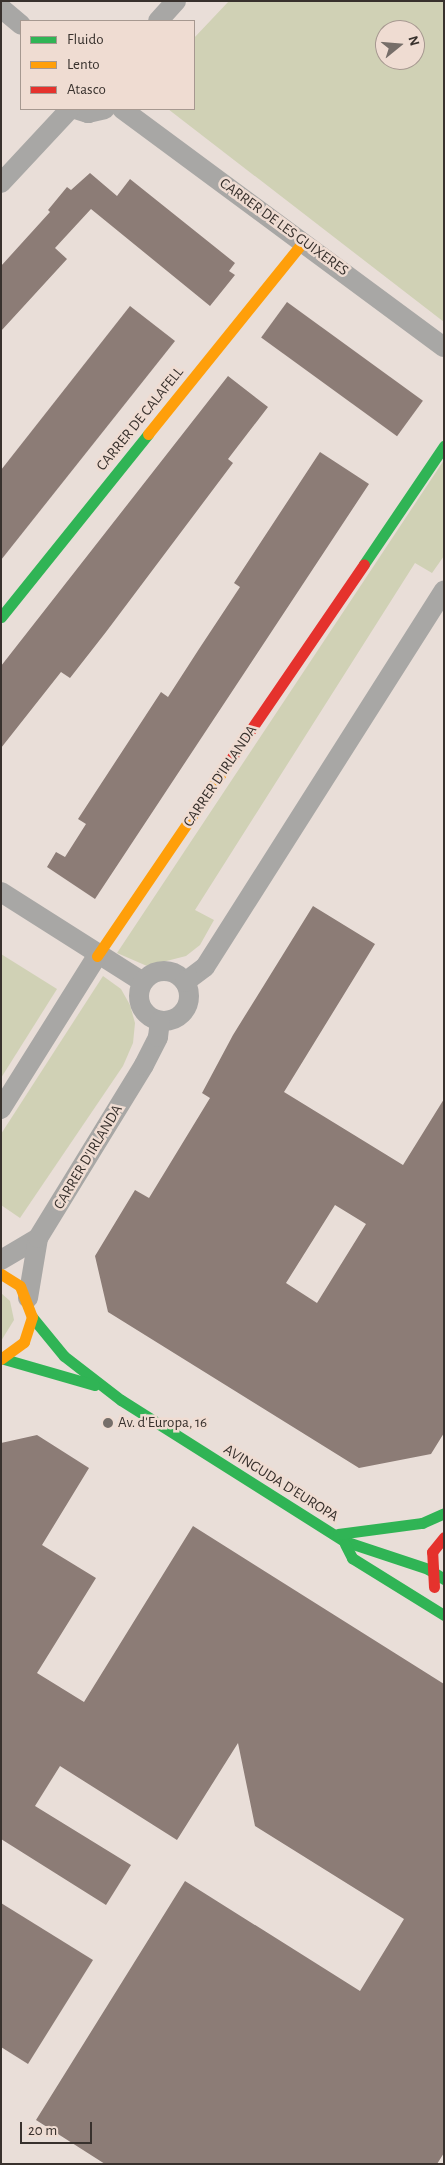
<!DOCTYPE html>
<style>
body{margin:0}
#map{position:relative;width:445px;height:2165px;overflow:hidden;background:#e9ded8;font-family:"Alegreya Sans",sans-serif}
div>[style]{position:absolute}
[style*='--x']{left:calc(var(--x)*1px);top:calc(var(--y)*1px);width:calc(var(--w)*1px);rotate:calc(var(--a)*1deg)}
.green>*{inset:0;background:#d0d1b5}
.building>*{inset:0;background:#8c7c76;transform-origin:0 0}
.street>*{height:20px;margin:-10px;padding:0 10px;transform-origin:10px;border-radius:10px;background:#a8a7a5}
.street>.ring{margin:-10px;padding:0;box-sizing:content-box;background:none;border:20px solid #a8a7a5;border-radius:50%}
.fast>*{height:11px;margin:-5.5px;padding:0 5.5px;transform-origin:5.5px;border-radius:5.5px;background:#30b455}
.slow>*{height:11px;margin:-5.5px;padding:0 5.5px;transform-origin:5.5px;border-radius:5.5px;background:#ff9f0a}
.jam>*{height:11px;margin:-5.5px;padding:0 5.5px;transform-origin:5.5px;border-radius:5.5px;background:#e5322d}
.dots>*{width:14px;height:14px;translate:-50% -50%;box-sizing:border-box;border:2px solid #efdcd2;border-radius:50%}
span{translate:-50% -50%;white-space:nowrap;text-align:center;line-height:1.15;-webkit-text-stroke:5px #efdcd2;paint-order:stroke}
.street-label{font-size:15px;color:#38312d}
.poi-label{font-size:15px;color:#38312d}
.left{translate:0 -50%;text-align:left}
.frame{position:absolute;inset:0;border:2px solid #38312d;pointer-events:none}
.legend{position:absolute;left:20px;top:20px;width:175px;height:90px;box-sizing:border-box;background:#efdcd2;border:1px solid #a69890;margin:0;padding:6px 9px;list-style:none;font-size:15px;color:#38312d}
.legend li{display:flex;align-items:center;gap:10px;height:25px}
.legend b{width:25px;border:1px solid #a69890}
.north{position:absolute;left:375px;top:20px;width:50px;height:50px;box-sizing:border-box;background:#efdcd2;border:1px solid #a69890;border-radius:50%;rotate:73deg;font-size:14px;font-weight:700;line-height:20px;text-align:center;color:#38312d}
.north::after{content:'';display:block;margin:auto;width:18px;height:22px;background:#766e69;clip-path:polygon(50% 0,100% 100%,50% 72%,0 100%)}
.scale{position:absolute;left:20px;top:2122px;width:72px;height:22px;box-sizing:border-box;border:2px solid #38312d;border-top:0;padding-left:6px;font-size:15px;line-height:18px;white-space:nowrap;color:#38312d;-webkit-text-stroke:4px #efdcd2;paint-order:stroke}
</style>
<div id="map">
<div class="green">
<i style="clip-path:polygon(evenodd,229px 1px,444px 1px,444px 322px,168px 109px,194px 109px,194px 38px,229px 1px,385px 30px,415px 30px,415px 60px,385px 60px,385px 30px)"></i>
<i style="clip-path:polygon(444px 460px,444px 556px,432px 573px,415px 563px,195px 910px,214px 920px,200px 945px,186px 956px,147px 966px,117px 953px)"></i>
<i style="clip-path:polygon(1px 954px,57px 989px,1px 1078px)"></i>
<i style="clip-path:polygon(103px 976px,121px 989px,130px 1005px,135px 1023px,133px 1043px,123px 1066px,20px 1218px,1px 1205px,1px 1134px)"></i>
<i style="clip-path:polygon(1px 1293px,10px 1301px,14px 1320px,1px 1341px)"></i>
</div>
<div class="building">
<i style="clip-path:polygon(90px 173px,117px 196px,130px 179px,235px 263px,229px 271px,235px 275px,210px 306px,91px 209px,55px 248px,67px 259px,1px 331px,1px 266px,50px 212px,48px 210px,67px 187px,71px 190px)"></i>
<i style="left:287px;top:302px;width:168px;height:44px;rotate:36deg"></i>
<i style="clip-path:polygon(130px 306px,175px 341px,1px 560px,1px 470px)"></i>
<i style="clip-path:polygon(228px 376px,268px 407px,228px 459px,233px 463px,106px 632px,70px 678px,61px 672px,1px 748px,1px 666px)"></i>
<i style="clip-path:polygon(320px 452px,369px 484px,95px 899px,47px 867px,56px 852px,65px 857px,86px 824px,78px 819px,161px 692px,168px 697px,199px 649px,240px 587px,234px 583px)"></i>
<i style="clip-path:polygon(evenodd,313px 906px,375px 944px,284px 1092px,403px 1165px,444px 1099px,444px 1433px,431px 1454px,359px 1468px,108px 1312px,95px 1256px,135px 1190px,149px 1198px,210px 1098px,202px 1093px,233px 1035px,313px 906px,335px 1205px,366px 1224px,317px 1303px,286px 1283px,335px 1205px)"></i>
<i style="clip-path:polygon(37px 1435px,89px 1468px,42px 1545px,96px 1578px,37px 1673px,84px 1702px,193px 1526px,444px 1684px,444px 2153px,437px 2164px,105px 2164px,36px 2120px,185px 1881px,360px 1991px,404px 1919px,255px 1826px,238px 1743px,177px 1840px,60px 1766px,35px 1806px,131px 1865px,106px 1905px,1px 1839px,1px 1443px)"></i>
<i style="clip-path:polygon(1px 1903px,93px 1960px,28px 2064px,1px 2047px)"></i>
</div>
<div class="street">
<i style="--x:1;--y:8;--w:26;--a:40"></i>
<i style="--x:158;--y:21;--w:27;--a:-48"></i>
<i style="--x:75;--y:109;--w:14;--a:17"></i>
<i style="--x:88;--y:113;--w:17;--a:-13"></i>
<i style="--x:122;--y:109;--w:400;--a:36.5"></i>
<i style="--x:1;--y:183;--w:101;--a:-47"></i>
<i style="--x:1;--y:892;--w:168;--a:32.4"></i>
<i class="ring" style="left:139px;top:971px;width:30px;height:30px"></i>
<i style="--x:185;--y:982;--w:25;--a:-37"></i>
<i style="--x:205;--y:967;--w:446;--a:-57.6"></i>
<i style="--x:1;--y:1109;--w:181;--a:-57.9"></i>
<i style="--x:1;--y:1260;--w:43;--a:-30.7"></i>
<i style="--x:28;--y:1298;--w:61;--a:-80.5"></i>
<i style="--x:38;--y:1238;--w:203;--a:-58.5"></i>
<i style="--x:144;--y:1065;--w:31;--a:-63"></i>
<i style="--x:158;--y:1037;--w:16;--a:-83"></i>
</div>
<div class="fast">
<i style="--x:364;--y:564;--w:143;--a:-55.9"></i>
<i style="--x:1;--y:617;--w:235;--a:-51.2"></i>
<i style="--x:32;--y:1317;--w:50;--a:50.6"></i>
<i style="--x:64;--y:1356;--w:72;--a:37.7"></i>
<i style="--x:121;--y:1400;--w:264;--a:32.3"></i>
<i style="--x:344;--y:1541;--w:89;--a:18.4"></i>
<i style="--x:428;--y:1569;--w:19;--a:32"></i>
<i style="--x:4;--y:1359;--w:94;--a:16.1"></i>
<i style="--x:338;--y:1534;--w:85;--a:-7.5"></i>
<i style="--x:422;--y:1523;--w:24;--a:-24"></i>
<i style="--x:345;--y:1544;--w:16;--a:63"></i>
<i style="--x:352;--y:1558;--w:108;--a:31.8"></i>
</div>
<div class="slow">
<i style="--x:148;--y:434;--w:248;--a:-51.1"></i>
<i style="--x:97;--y:956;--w:237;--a:-55.8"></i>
<i style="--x:1;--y:1274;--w:22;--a:32"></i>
<i style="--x:20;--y:1286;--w:33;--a:69"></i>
<i style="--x:32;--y:1317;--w:26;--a:108"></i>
<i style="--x:24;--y:1342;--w:29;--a:144"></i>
</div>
<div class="jam">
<i style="--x:230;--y:760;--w:237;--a:-55.6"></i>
<i style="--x:434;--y:1587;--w:35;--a:-93"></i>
<i style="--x:432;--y:1552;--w:19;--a:-51"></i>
</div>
<div class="dots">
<i style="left:108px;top:1423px;background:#766e69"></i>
</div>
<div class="street-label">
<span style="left:284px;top:227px;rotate:36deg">CARRER DE LES GUIXERES</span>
<span style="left:140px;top:419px;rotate:-51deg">CARRER DE CALAFELL</span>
<span style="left:220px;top:776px;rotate:-56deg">CARRER D'IRLANDA</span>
<span style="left:88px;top:1157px;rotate:-59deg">CARRER D'IRLANDA</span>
<span style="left:281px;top:1483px;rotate:32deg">AVINGUDA D'EUROPA</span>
</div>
<div class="poi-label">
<span class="left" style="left:118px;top:1423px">Av. d'Europa, 16</span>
</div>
<div class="frame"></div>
<ul class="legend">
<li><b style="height:6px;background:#30b455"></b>Fluido</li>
<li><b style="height:6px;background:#ff9f0a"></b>Lento</li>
<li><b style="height:6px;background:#e5322d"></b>Atasco</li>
</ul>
<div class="north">N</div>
<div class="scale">20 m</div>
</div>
